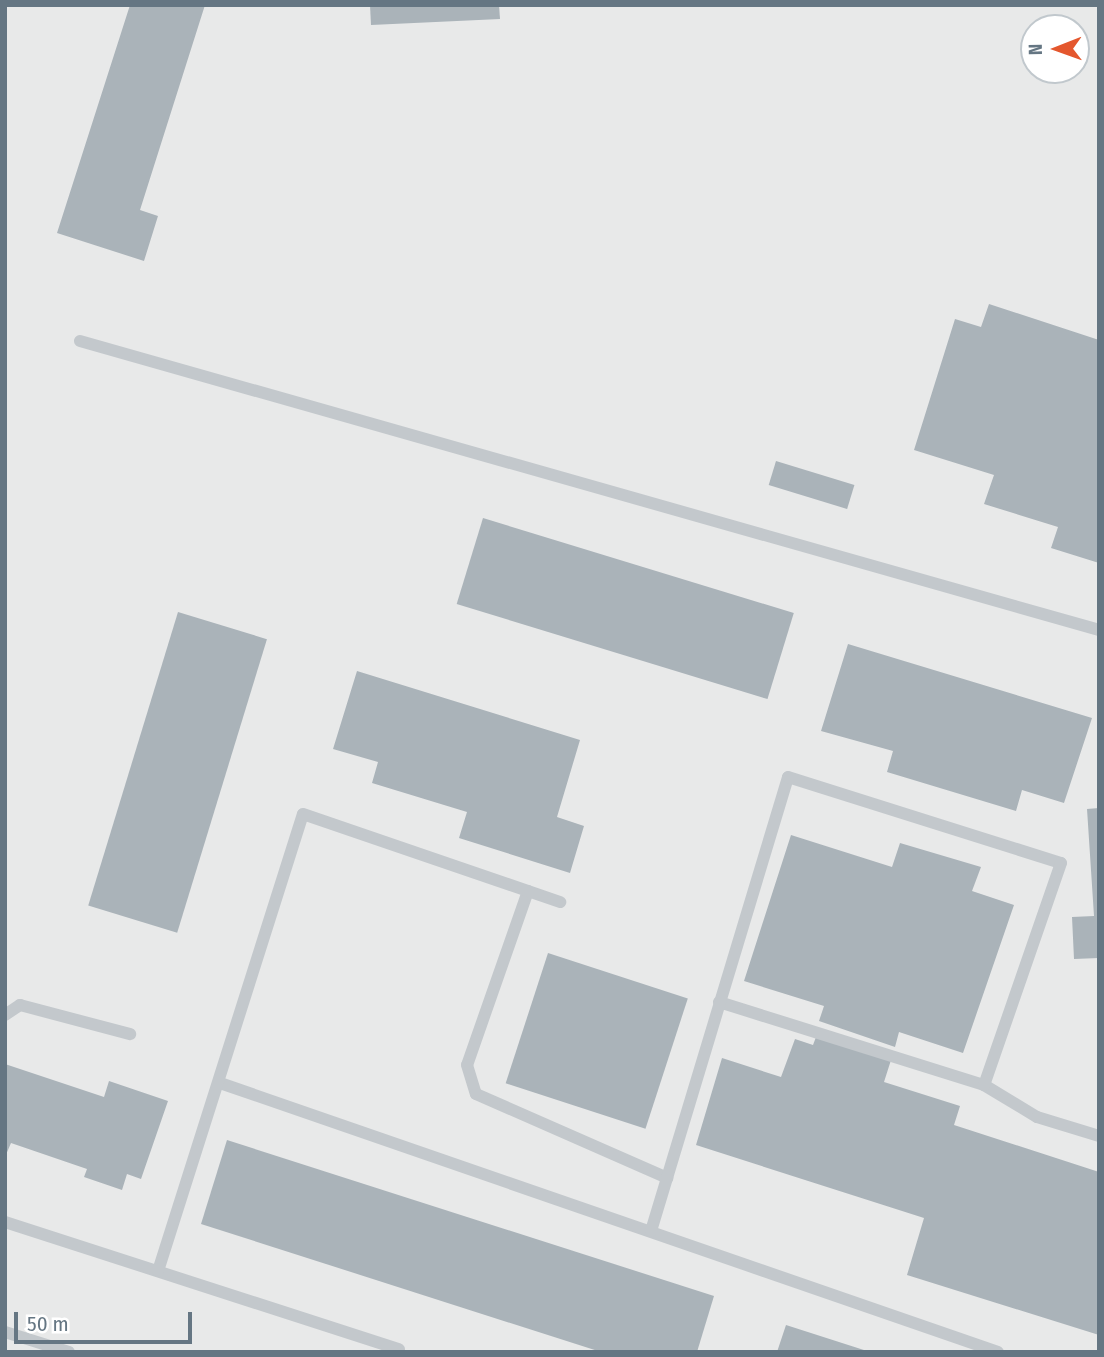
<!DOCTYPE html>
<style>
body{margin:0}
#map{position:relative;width:1104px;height:1357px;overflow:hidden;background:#fafaf8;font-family:"Fira Sans Condensed",sans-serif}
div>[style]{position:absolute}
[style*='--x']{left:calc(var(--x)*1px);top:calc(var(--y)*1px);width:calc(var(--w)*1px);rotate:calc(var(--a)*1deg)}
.built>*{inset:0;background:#e8e9e9}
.building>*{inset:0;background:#aab3b9;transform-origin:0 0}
.service>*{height:12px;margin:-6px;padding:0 6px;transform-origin:6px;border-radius:6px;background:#c3c8cc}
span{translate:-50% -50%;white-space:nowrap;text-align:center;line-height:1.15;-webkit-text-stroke:7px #fff;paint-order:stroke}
.frame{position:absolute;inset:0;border:7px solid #657683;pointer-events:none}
.north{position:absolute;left:1020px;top:14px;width:70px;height:70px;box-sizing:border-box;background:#fff;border:2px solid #c1c8cd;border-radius:50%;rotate:269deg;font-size:19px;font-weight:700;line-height:28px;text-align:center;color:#657683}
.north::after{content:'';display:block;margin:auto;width:24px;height:32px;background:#e4572e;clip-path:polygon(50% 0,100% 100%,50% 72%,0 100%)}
.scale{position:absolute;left:14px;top:1312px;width:178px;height:32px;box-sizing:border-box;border:4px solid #657683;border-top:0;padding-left:9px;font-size:21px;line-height:24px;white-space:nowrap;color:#657683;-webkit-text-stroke:5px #fff;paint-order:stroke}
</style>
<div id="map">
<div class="built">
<i style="clip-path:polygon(evenodd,5px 5px,1099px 5px,1099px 1352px,5px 1352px,5px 5px,1034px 28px,1076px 28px,1076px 70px,1034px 70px,1034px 28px)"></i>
</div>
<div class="building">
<i style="clip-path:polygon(130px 5px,205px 5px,140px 210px,158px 216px,144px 261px,57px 233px)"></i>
<i style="clip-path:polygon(370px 5px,499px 5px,500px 19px,371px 25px)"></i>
<i style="clip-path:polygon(989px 304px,1099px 340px,1099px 563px,1051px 548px,1058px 527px,984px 504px,994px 475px,914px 450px,955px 319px,981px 327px)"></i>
<i style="left:776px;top:461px;width:82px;height:25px;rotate:17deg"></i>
<i style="left:483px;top:518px;width:325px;height:90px;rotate:17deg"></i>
<i style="left:178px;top:612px;width:93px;height:307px;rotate:17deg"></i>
<i style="clip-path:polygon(848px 644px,1092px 718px,1064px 803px,1022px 790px,1016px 811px,887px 772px,893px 751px,821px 731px)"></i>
<i style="clip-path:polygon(357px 671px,580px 740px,557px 817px,584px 826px,570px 873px,459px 838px,467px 812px,372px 783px,378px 762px,333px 749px)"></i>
<i style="clip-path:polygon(1099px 808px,1099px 958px,1074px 959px,1072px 917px,1094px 916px,1087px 809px)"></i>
<i style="clip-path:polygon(791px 835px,892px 867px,900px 843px,981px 867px,972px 891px,1014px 905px,963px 1053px,899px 1032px,895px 1047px,819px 1021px,824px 1006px,744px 981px)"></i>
<i style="left:548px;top:953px;width:147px;height:137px;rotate:18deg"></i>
<i style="clip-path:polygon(816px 1037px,891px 1060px,884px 1082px,960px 1106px,954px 1125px,1099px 1172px,1099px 1335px,907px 1275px,924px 1218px,696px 1145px,722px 1058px,781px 1077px,795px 1039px,813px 1045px)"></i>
<i style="clip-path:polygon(5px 1064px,104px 1097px,109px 1081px,168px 1101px,141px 1179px,127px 1174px,122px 1190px,84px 1177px,87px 1169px,11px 1143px,5px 1157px)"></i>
<i style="clip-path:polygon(227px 1140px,714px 1296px,697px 1352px,601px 1352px,201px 1224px)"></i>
<i style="clip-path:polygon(786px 1325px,867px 1351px,867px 1352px,777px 1352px)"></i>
</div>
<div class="service">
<i style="--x:80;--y:341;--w:1059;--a:15.83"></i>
<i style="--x:528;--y:891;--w:184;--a:109.3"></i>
<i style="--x:467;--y:1065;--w:30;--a:73"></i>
<i style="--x:476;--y:1094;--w:209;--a:23.7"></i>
<i style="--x:719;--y:1002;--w:278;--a:17.4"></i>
<i style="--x:984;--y:1085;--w:62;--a:31.1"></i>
<i style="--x:1037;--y:1117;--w:65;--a:17"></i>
<i style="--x:5;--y:1015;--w:18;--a:-34"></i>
<i style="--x:20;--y:1005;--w:114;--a:14.8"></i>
<i style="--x:220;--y:1083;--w:823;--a:19.07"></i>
<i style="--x:5;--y:1222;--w:414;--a:17.9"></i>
<i style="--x:651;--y:1231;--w:474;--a:-73.2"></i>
<i style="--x:788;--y:777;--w:286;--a:17.5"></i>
<i style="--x:1061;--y:863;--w:235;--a:109.1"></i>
<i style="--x:158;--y:1271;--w:479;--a:-72.4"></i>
<i style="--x:303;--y:814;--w:272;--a:18.9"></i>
<i style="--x:5;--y:1332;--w:67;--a:17.4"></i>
</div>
<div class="frame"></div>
<div class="north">N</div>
<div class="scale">50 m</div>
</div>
